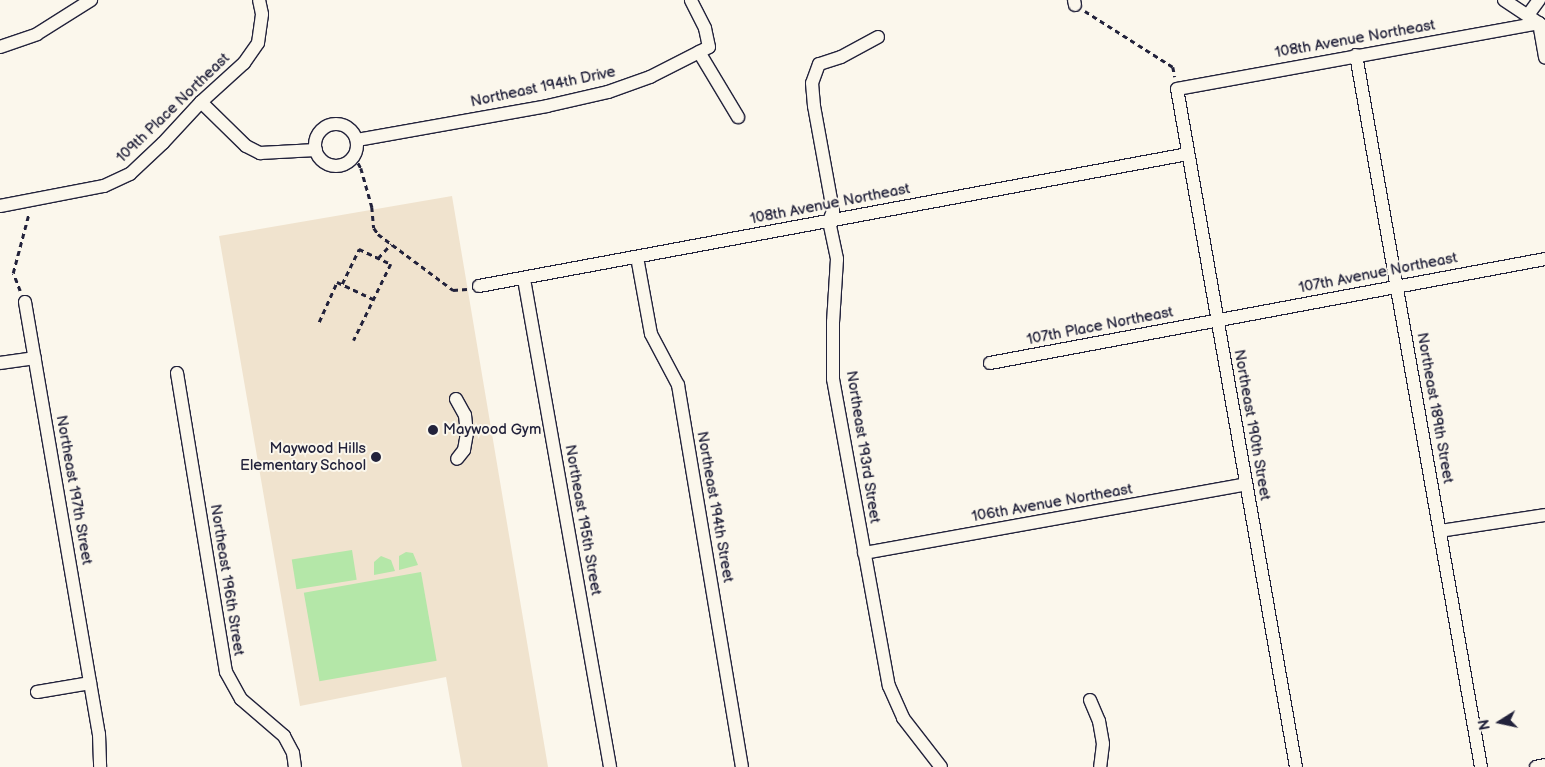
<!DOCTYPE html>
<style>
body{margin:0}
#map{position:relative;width:1545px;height:767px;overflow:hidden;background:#fbf7ec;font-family:"Balsamiq Sans",sans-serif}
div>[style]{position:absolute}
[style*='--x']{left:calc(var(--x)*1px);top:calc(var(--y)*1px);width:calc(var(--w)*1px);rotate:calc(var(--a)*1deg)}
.built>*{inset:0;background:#f0e3ce}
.green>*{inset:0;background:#b4e7a8;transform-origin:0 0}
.path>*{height:2.5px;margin-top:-1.25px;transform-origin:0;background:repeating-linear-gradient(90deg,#22223b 0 5px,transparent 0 9px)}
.roads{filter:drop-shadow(1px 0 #22223b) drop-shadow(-1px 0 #22223b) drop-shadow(0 1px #22223b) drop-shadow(0 -1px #22223b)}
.minor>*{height:12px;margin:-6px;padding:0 6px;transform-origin:6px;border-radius:6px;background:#fbf7ec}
.minor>.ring{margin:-6px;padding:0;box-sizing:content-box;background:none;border:12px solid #fbf7ec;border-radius:50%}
.dots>*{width:14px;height:14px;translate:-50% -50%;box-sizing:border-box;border:2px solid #fbf7ec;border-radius:50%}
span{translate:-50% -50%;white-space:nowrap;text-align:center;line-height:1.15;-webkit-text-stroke:4px #fbf7ec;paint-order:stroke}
.street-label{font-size:15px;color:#22223b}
.poi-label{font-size:15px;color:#22223b}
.left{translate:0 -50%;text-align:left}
.right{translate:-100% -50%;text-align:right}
.north{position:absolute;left:1475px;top:697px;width:50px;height:50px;-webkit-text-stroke:4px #fbf7ec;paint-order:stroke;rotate:260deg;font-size:14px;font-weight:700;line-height:20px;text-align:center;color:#22223b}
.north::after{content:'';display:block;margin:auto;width:18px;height:22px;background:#22223b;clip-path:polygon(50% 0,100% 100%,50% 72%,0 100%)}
</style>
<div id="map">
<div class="built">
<i style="clip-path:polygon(452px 196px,548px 767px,462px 767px,446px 677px,300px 706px,219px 236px)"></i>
</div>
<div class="green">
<i style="left:352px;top:550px;width:30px;height:61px;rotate:81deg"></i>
<i style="clip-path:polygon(406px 552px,413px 553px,418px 565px,399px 570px,399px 556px)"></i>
<i style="clip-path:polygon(381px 556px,391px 560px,395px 571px,374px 575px,374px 562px)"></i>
<i style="left:421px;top:572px;width:90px;height:119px;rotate:80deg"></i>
</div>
<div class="path">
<i style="--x:1085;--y:11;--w:104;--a:32.5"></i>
<i style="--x:1173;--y:67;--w:10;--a:79"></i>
<i style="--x:354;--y:155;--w:15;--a:62"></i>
<i style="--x:361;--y:168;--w:41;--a:74.2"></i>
<i style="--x:372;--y:207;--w:21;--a:85"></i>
<i style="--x:374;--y:228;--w:7;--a:56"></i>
<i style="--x:378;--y:234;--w:94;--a:36.7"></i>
<i style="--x:453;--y:290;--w:14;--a:-4"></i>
<i style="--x:378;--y:258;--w:19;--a:-47"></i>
<i style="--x:342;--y:284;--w:39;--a:-64"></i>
<i style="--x:359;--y:249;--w:35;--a:25"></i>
<i style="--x:391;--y:264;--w:85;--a:116"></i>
<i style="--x:20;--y:291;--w:19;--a:-111"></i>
<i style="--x:13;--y:273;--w:62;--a:-75.1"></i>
<i style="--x:319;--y:322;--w:44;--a:-65.8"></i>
<i style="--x:337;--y:282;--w:42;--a:25.3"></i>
</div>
<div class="roads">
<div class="minor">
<i style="--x:1074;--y:0;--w:5;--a:79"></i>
<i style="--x:1504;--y:0;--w:47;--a:33.7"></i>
<i style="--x:1528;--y:15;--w:19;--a:-54"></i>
<i style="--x:878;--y:37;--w:42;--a:151.6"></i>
<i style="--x:841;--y:57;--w:23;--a:162"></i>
<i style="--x:819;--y:64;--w:20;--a:110"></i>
<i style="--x:812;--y:83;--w:23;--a:85"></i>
<i style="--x:814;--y:106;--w:107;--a:79.7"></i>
<i style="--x:833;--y:211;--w:11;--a:112"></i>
<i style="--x:829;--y:221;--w:39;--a:78"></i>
<i style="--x:837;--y:259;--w:63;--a:93.6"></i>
<i style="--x:833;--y:322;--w:57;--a:90"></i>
<i style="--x:833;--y:379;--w:312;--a:79.7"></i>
<i style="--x:889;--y:686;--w:35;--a:66"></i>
<i style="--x:903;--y:718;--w:62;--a:52.2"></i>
<i style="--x:0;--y:47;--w:39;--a:-19"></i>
<i style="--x:37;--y:34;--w:64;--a:-32.2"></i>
<i style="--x:699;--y:52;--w:76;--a:59"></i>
<i style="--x:1356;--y:55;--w:723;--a:80.04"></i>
<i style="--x:201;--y:102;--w:63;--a:44.4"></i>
<i style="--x:246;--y:146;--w:16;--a:27"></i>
<i style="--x:260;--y:153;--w:56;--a:-3.1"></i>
<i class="ring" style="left:315px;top:124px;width:30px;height:30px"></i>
<i style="--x:357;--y:140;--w:193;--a:-10.1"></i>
<i style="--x:547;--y:106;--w:63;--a:-12.9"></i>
<i style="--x:608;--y:92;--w:45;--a:-19.7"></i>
<i style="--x:650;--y:77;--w:66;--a:-27"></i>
<i style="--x:709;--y:47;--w:19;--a:-102"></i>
<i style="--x:705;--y:28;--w:31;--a:-117"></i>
<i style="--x:0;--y:206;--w:106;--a:-10.9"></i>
<i style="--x:104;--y:186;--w:29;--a:-25"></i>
<i style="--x:130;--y:174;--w:45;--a:-43.2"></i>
<i style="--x:163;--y:143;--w:56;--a:-47.2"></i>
<i style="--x:201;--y:102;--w:58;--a:-42.2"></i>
<i style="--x:244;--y:63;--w:24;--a:-55"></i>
<i style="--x:258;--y:43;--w:29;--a:-82"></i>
<i style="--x:262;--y:14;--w:14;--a:-102"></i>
<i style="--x:637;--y:257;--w:78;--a:79.7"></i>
<i style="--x:651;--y:334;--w:58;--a:62.1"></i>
<i style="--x:678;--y:385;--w:387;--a:80.5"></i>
<i style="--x:524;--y:279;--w:496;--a:80"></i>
<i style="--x:479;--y:286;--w:721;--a:-10.55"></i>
<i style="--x:25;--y:302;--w:438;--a:80.3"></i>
<i style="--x:99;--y:734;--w:33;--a:88"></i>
<i style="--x:0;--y:363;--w:35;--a:-8"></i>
<i style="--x:990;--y:363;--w:565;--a:-10.61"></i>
<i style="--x:177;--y:373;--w:303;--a:80.7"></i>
<i style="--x:226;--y:672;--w:31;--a:61"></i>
<i style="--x:241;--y:699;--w:57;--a:40.7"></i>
<i style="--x:284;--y:736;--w:19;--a:62"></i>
<i style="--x:293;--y:753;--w:14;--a:82"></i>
<i style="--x:456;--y:399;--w:18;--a:61"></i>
<i style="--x:465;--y:415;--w:18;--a:84"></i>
<i style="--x:467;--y:433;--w:17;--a:100"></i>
<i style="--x:464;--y:450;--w:11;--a:128"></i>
<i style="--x:1440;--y:531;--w:106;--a:-8.7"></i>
<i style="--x:864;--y:553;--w:388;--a:-10.2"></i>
<i style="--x:37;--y:692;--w:54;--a:-9.6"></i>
<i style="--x:1090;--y:700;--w:23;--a:67"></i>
<i style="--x:1099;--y:721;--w:23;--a:80"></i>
<i style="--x:1103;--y:744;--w:23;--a:97"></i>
<i style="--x:1296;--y:767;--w:688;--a:-99.95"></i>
<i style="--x:1177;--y:89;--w:368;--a:-10.3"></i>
<i style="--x:1539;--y:23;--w:35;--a:80"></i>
<i style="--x:1536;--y:767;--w:9;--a:-13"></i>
</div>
</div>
<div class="dots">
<i style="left:433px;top:430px;background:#22223b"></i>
<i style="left:376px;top:457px;background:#22223b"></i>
</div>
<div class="street-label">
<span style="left:1355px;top:39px;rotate:-10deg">108th Avenue Northeast</span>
<span style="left:543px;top:87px;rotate:-12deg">Northeast 194th Drive</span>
<span style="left:173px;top:108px;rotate:-44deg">109th Place Northeast</span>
<span style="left:830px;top:204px;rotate:-11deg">108th Avenue Northeast</span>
<span style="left:1378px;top:273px;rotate:-11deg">107th Avenue Northeast</span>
<span style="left:1100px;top:326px;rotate:-11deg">107th Place Northeast</span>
<span style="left:1435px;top:408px;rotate:80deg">Northeast 189th Street</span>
<span style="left:1252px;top:425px;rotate:80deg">Northeast 190th Street</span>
<span style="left:863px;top:447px;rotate:81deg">Northeast 193rd Street</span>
<span style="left:74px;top:490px;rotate:80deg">Northeast 197th Street</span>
<span style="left:1052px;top:503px;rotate:-10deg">106th Avenue Northeast</span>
<span style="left:715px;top:507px;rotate:80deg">Northeast 194th Street</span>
<span style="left:583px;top:520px;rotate:80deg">Northeast 195th Street</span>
<span style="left:227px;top:580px;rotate:81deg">Northeast 196th Street</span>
</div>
<div class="poi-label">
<span class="left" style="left:443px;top:430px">Maywood Gym</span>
<span class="right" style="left:366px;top:457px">Maywood Hills<br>Elementary School</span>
</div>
<div class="north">N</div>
</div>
